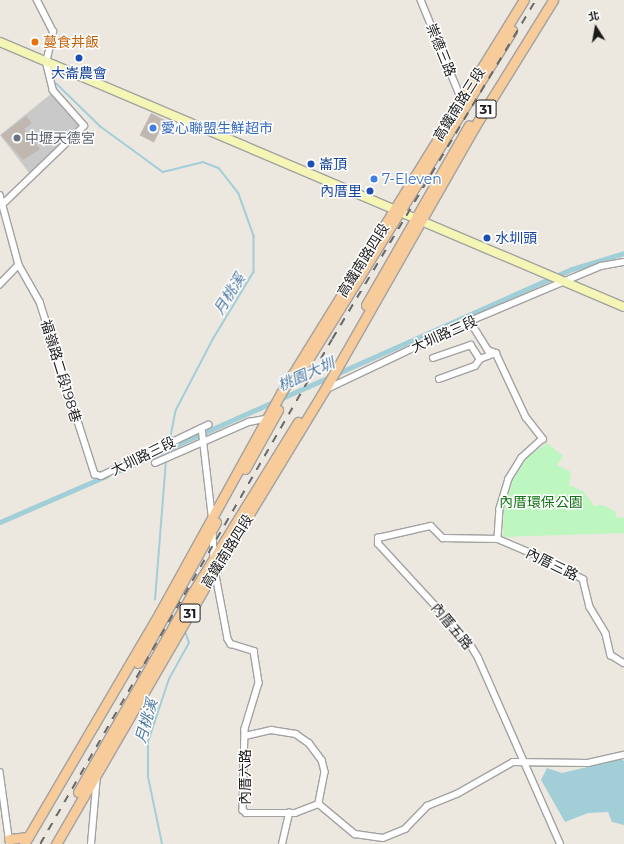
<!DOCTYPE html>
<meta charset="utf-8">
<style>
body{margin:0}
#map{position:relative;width:624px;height:844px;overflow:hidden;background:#ece8e0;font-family:Montserrat,"Noto Sans TC",sans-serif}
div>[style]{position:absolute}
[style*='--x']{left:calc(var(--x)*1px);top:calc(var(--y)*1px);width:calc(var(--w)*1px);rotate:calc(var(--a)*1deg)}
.religious>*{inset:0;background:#c9c9c9}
.park>*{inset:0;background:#bdf6bf}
.water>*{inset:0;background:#a2ced8}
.stream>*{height:1.5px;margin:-0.75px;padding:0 0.75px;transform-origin:0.75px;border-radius:0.75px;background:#a2ced8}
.canal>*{height:5px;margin:-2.5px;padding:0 2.5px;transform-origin:2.5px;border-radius:2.5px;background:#a2ced8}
.building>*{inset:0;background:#c0b7b0;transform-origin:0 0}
.roads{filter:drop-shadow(1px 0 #a2a2a2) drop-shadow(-1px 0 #a2a2a2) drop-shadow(0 1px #a2a2a2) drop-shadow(0 -1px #a2a2a2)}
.minor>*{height:5.5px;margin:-2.75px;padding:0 2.75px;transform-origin:2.75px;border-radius:2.75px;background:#fff}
.secondary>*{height:8px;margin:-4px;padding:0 4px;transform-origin:4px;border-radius:4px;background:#f5f6b5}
.primary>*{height:9px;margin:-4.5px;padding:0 4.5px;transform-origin:4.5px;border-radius:4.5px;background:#f7cb9a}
.rail>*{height:1.5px;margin-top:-0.75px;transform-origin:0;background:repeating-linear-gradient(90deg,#696969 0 8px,transparent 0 16px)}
.dots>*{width:11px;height:11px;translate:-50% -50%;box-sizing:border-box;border:2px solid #fff;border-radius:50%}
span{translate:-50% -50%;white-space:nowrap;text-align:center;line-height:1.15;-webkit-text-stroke:3px #fff;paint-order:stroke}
.shield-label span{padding:1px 3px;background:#fff;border:1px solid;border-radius:3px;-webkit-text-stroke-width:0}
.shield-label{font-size:13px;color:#1b1b1b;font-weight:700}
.food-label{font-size:14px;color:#c56008}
.left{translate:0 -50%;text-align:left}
.street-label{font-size:14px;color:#1b1b1b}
.transit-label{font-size:14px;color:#164399}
.right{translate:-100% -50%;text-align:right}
.shop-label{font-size:14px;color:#366cbe}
.worship-label{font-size:14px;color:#5b616d}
.park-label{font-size:14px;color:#107114}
.water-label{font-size:15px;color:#4a779e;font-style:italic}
.north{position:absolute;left:576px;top:8px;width:40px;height:40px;-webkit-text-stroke:3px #fff;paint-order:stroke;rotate:349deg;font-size:11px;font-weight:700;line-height:16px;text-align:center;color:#1b1b1b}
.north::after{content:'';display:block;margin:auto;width:14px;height:18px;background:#1b1b1b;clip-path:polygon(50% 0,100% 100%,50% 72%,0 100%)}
</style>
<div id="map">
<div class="religious">
<i style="clip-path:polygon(52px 93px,81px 123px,80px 127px,30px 174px,0 135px)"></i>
</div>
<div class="park">
<i style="clip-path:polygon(547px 443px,563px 456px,557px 465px,571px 472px,569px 485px,584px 492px,594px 506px,602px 505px,615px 511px,617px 518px,624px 517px,624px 533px,503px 537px,504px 508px,513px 480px,528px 457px)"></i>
</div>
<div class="water">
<i style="clip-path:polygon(621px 759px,624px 761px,624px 825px,612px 822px,608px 812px,588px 813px,565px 822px,541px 780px,547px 768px,562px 773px)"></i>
</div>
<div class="stream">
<i style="--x:56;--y:83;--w:62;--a:44.3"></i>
<i style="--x:100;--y:126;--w:78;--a:36.1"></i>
<i style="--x:163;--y:172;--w:41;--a:-14"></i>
<i style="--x:203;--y:162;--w:17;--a:21"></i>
<i style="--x:219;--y:168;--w:33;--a:52"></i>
<i style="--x:239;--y:194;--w:45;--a:70.3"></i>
<i style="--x:254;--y:236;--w:36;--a:90"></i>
<i style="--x:254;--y:272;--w:77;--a:121.2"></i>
<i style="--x:214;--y:338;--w:82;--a:117.5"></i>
<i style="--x:176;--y:411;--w:31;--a:101"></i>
<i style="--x:167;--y:455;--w:10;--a:-79"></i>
<i style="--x:155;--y:600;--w:139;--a:-85.5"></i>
<i style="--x:162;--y:844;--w:68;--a:-101.8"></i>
<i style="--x:148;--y:777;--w:35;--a:-90"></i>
<i style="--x:148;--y:742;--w:66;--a:-71.6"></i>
<i style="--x:169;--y:679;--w:41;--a:-60.9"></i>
<i style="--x:189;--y:643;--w:12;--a:-110"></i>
</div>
<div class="canal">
<i style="--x:118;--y:471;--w:497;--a:-24"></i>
<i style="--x:572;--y:269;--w:54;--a:-17.1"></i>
<i style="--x:0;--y:522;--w:116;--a:-23.5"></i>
</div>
<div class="building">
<i style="left:151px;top:113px;width:16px;height:25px;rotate:27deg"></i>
<i style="clip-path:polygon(26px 116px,32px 123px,24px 129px,40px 149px,23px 160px,1px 135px)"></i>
</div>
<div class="roads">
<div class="minor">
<i style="--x:421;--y:0;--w:108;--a:67.7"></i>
<i style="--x:0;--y:195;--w:73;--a:74.8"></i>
<i style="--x:19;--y:265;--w:28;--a:134"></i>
<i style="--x:4;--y:203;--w:111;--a:-43.9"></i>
<i style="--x:84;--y:126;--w:47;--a:-131.5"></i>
<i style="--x:53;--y:91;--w:29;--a:-104"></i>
<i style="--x:46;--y:63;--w:32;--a:-77"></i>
<i style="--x:53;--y:32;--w:36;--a:-117"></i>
<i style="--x:19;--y:265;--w:43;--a:60.4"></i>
<i style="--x:40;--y:302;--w:181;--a:72.3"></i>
<i style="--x:95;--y:474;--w:6;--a:18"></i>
<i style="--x:101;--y:476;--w:119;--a:-25.5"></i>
<i style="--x:470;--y:321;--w:34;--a:58"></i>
<i style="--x:488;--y:350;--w:9;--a:21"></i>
<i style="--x:496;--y:353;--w:71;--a:64.9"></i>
<i style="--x:526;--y:417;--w:28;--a:52"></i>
<i style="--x:543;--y:439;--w:28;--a:138"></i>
<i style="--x:522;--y:458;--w:25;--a:122"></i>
<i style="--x:509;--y:479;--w:31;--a:107"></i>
<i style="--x:500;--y:509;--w:30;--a:94"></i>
<i style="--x:433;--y:358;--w:40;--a:-18.9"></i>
<i style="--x:471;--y:345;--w:17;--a:57"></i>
<i style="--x:439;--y:379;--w:38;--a:-20"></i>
<i style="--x:475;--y:366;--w:9;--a:-54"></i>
<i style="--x:480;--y:359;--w:17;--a:-21"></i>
<i style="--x:325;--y:390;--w:161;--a:-25.4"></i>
<i style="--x:470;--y:321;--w:142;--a:-22.8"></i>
<i style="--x:601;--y:266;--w:23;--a:-10"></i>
<i style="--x:202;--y:428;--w:88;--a:83.4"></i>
<i style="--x:155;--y:463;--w:103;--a:-23.6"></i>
<i style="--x:249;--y:422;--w:16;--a:-11"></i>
<i style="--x:213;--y:530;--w:27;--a:88"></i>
<i style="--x:215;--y:570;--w:70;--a:79.3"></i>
<i style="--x:228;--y:639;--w:6;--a:59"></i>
<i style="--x:231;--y:644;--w:24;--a:17"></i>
<i style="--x:254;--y:651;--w:32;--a:81"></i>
<i style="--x:259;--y:683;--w:48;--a:106.9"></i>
<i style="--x:245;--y:729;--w:81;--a:91.4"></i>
<i style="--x:243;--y:810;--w:4;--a:45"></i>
<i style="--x:246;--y:813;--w:49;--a:0"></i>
<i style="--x:295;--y:813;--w:26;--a:-21"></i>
<i style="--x:319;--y:804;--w:47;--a:39.8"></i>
<i style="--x:355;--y:834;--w:28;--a:8"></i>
<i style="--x:383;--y:838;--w:24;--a:-22"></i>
<i style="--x:405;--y:829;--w:32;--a:-46"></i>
<i style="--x:427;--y:806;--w:32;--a:-22"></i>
<i style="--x:457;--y:794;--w:64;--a:-29.7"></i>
<i style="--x:513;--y:762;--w:75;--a:0.8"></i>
<i style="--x:588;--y:763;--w:37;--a:-13"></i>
<i style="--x:245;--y:736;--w:27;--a:-13"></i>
<i style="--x:271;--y:730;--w:25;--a:9"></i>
<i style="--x:296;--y:734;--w:16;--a:35"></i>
<i style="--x:309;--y:743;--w:21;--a:53"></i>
<i style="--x:322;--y:760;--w:12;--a:76"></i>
<i style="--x:325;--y:772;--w:33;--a:101"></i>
<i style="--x:0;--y:772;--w:73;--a:82.1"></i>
<i style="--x:91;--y:844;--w:68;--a:-85"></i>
<i style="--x:282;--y:844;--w:32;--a:-77"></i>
<i style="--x:560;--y:844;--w:203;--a:-113.8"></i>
<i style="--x:478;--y:658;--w:17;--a:-121"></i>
<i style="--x:469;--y:643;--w:134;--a:-132.6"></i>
<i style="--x:378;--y:544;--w:6;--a:-90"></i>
<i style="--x:378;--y:538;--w:54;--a:-12.8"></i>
<i style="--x:431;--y:526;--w:17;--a:45"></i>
<i style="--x:443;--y:538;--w:55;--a:1"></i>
<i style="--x:498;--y:539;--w:43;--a:23"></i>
<i style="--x:538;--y:556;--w:51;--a:27.1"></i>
<i style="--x:583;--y:579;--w:29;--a:76"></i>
<i style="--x:590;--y:607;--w:31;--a:59"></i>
<i style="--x:606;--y:634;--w:22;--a:77"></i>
<i style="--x:611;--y:655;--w:15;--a:32"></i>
</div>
<div class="secondary">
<i style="--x:0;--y:42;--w:678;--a:23.01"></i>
</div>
<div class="primary">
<i style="--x:366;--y:305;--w:207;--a:-60.2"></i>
<i style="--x:304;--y:366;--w:395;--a:-58.2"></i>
<i style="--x:245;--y:469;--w:68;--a:-60.8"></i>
<i style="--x:138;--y:663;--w:161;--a:-61"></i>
<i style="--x:78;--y:792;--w:231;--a:-60.1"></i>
<i style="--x:193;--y:592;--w:200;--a:-58.3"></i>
<i style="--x:9;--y:839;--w:19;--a:-6"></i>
<i style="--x:24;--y:844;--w:267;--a:-59.6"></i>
<i style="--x:159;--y:614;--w:252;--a:-61.1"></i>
<i style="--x:281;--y:393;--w:462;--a:-58.3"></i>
<i style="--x:56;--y:844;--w:317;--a:-59.9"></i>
<i style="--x:215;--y:570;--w:218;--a:-58.7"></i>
<i style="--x:328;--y:384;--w:297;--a:-60.3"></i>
<i style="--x:475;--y:126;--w:148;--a:-58.2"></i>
</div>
</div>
<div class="rail">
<i style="--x:40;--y:844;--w:583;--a:-59.96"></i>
<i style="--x:332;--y:339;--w:396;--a:-59"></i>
</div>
<div class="dots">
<i style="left:35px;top:42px;background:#e8710a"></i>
<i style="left:79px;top:58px;background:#1a4fb4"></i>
<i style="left:153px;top:128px;background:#3f7fe0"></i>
<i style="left:17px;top:138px;background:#6b7280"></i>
<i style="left:311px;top:164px;background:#1a4fb4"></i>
<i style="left:374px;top:179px;background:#3f7fe0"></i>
<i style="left:370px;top:191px;background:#1a4fb4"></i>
<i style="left:487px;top:238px;background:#1a4fb4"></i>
</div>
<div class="shield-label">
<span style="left:486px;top:109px">31</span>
<span style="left:190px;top:613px">31</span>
</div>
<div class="food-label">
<span class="left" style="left:43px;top:42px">蔓食丼飯</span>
</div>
<div class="street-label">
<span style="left:441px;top:50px;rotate:68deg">崇德三路</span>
<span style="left:459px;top:104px;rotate:-58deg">高鐵南路三段</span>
<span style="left:363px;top:260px;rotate:-58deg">高鐵南路四段</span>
<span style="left:444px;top:334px;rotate:-24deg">大圳路三段</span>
<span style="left:61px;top:371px;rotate:73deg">福嶺路二段198巷</span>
<span style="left:143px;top:456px;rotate:-26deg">大圳路三段</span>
<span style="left:227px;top:551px;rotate:-58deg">高鐵南路四段</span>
<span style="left:552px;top:564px;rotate:26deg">內厝三路</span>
<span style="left:452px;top:626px;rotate:50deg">內厝五路</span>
<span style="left:245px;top:777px;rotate:-90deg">內厝六路</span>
</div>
<div class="transit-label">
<span style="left:79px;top:73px">大崙農會</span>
<span class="left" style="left:319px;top:164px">崙頂</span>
<span class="right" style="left:362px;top:191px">內厝里</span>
<span class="left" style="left:495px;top:238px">水圳頭</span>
</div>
<div class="shop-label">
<span class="left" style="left:161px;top:128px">愛心聯盟生鮮超市</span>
<span class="left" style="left:382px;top:179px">7-Eleven</span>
</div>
<div class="worship-label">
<span class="left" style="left:25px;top:138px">中壢天德宮</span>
</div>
<div class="park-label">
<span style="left:541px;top:502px">內厝環保公園</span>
</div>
<div class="water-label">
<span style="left:229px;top:294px;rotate:-58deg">月桃溪</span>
<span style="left:306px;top:374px;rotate:-24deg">桃園大圳</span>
<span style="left:146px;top:721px;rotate:-74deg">月桃溪</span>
</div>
<div class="north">北</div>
</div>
